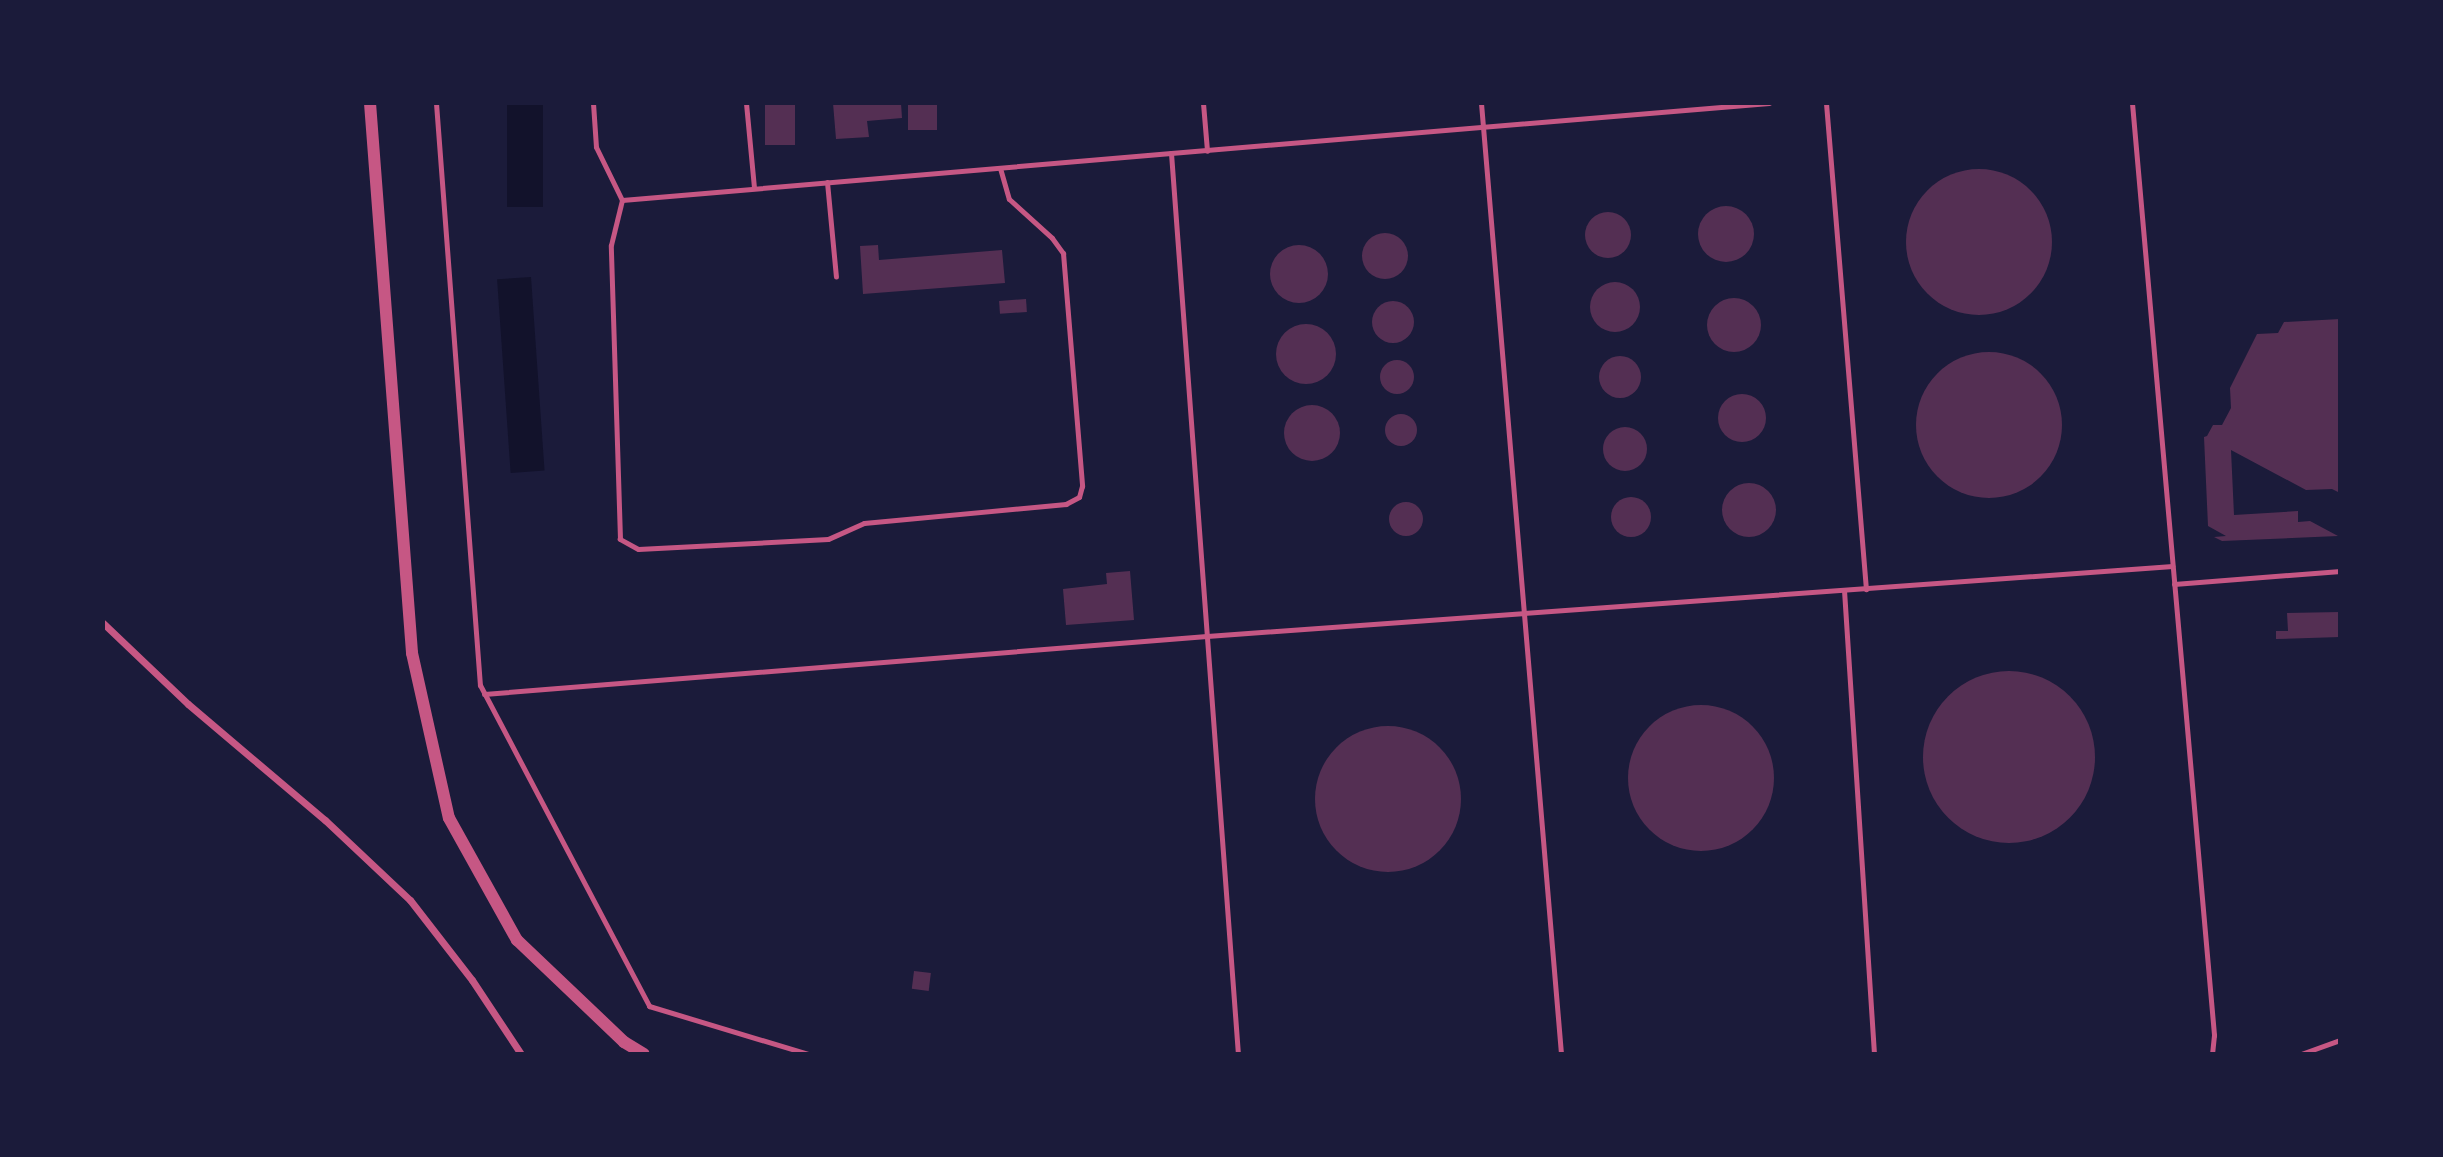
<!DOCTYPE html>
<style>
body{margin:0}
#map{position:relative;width:2443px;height:1157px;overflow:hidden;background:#1b1b3a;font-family:"Varela Round",sans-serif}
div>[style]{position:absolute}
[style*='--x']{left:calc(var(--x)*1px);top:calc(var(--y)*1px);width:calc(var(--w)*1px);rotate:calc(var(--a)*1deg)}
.water>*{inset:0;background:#12122b;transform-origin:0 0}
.building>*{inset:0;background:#542f53;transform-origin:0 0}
.round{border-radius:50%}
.service>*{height:5px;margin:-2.5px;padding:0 2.5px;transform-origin:2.5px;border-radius:2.5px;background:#c65784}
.minor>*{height:7px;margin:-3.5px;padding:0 3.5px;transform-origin:3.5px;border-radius:3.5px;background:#c65784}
.tertiary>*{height:12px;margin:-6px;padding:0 6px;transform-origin:6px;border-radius:6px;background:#c65784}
span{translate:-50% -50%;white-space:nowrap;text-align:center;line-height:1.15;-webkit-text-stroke:7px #1b1b3a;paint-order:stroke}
.frame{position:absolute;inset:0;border:105px solid #1b1b3a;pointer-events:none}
</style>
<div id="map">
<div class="water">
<i style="left:507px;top:103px;width:36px;height:104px"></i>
<i style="left:531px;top:277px;width:194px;height:34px;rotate:86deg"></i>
</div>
<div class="building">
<i style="left:765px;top:103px;width:30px;height:42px"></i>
<i style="clip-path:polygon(833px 103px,901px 103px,902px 118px,867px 121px,869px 137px,836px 139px)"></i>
<i style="left:908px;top:103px;width:29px;height:27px"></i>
<i class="round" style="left:1906px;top:169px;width:146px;height:146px"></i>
<i class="round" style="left:1698px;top:206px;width:56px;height:56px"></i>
<i class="round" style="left:1585px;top:212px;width:46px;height:46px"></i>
<i class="round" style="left:1362px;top:233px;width:46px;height:46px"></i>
<i style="clip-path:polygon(878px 245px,879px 260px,1002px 250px,1005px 283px,863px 294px,860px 246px)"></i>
<i class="round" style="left:1270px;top:245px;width:58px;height:58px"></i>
<i class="round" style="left:1590px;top:282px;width:50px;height:50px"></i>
<i class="round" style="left:1707px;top:298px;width:54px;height:54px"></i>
<i style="left:1026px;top:299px;width:13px;height:27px;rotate:86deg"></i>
<i class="round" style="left:1372px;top:301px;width:42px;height:42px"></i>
<i style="clip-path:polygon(2340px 319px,2340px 493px,2332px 489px,2306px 490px,2231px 450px,2234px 515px,2298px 511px,2298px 522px,2310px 521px,2338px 536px,2222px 541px,2214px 537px,2226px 536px,2208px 526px,2204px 437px,2207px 436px,2213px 425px,2222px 425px,2231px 408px,2230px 388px,2257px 334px,2278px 333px,2284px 322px)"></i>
<i class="round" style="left:1276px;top:324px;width:60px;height:60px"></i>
<i class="round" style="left:1916px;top:352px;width:146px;height:146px"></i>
<i class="round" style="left:1599px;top:356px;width:42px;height:42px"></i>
<i class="round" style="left:1380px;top:360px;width:34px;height:34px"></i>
<i class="round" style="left:1718px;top:394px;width:48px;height:48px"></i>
<i class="round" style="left:1284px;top:405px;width:56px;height:56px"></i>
<i class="round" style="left:1385px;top:414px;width:32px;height:32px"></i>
<i class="round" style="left:1603px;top:427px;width:44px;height:44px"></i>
<i class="round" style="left:1722px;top:483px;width:54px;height:54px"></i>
<i class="round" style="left:1611px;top:497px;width:40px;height:40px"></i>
<i class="round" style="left:1389px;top:502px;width:34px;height:34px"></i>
<i style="clip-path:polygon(1130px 571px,1134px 620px,1066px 625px,1063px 589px,1107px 584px,1106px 573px)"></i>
<i style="clip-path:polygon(2340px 612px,2340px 637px,2276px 639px,2276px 631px,2288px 631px,2287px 613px)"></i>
<i class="round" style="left:1923px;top:671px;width:172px;height:172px"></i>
<i class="round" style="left:1628px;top:705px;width:146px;height:146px"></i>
<i class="round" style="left:1315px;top:726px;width:146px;height:146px"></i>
<i style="left:914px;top:971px;width:17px;height:18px;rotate:7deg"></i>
</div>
<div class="service">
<i style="--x:436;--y:103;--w:584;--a:85.68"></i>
<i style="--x:480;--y:685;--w:363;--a:62.2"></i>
<i style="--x:649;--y:1006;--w:166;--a:16.8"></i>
<i style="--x:593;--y:103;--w:44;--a:86.1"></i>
<i style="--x:596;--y:147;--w:59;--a:63.9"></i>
<i style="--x:746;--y:103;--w:85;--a:84.6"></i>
<i style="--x:1203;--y:103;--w:48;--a:85.2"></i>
<i style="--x:1481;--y:103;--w:954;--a:85.19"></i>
<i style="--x:1826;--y:103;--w:488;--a:85.3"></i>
<i style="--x:2132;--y:103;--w:936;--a:84.97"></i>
<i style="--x:2214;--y:1035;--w:19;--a:96"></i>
<i style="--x:1171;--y:153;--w:903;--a:85.75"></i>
<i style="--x:1000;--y:168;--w:32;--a:74"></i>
<i style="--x:1009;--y:199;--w:58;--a:42.2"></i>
<i style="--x:1052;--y:238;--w:19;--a:54"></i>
<i style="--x:1063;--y:253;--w:234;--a:85.3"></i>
<i style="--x:1082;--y:486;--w:11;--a:105"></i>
<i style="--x:1079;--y:497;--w:15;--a:152"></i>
<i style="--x:1066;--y:504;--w:203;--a:174.6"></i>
<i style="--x:864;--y:523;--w:39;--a:156"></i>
<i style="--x:828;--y:539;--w:190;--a:177"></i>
<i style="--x:638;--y:549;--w:21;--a:-151"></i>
<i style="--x:620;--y:539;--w:294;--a:-91.8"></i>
<i style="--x:611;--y:245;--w:46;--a:-76.3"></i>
<i style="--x:622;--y:200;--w:551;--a:-4.89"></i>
<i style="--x:1171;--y:153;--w:600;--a:-4.78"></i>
<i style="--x:827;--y:182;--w:95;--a:84.6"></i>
<i style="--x:2174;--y:584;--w:167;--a:-4.5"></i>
<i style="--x:1844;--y:590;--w:465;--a:86.3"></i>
<i style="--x:484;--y:694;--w:725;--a:-4.59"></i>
<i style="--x:1207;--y:636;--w:968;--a:-4.15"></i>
<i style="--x:2301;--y:1054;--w:41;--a:-19.7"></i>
</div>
<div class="minor">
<i style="--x:103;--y:623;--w:117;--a:43.6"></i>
<i style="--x:188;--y:704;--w:180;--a:40.3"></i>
<i style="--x:325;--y:820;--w:117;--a:43.3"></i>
<i style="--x:410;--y:900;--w:101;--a:52.2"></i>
<i style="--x:472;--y:980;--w:89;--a:56.5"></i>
</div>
<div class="tertiary">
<i style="--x:370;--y:103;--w:552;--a:85.63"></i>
<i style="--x:412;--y:653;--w:169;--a:77.4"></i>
<i style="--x:449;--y:818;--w:140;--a:60.9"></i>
<i style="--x:517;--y:940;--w:148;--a:43.6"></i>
<i style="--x:624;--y:1042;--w:23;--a:31"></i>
</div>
<div class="frame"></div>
</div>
